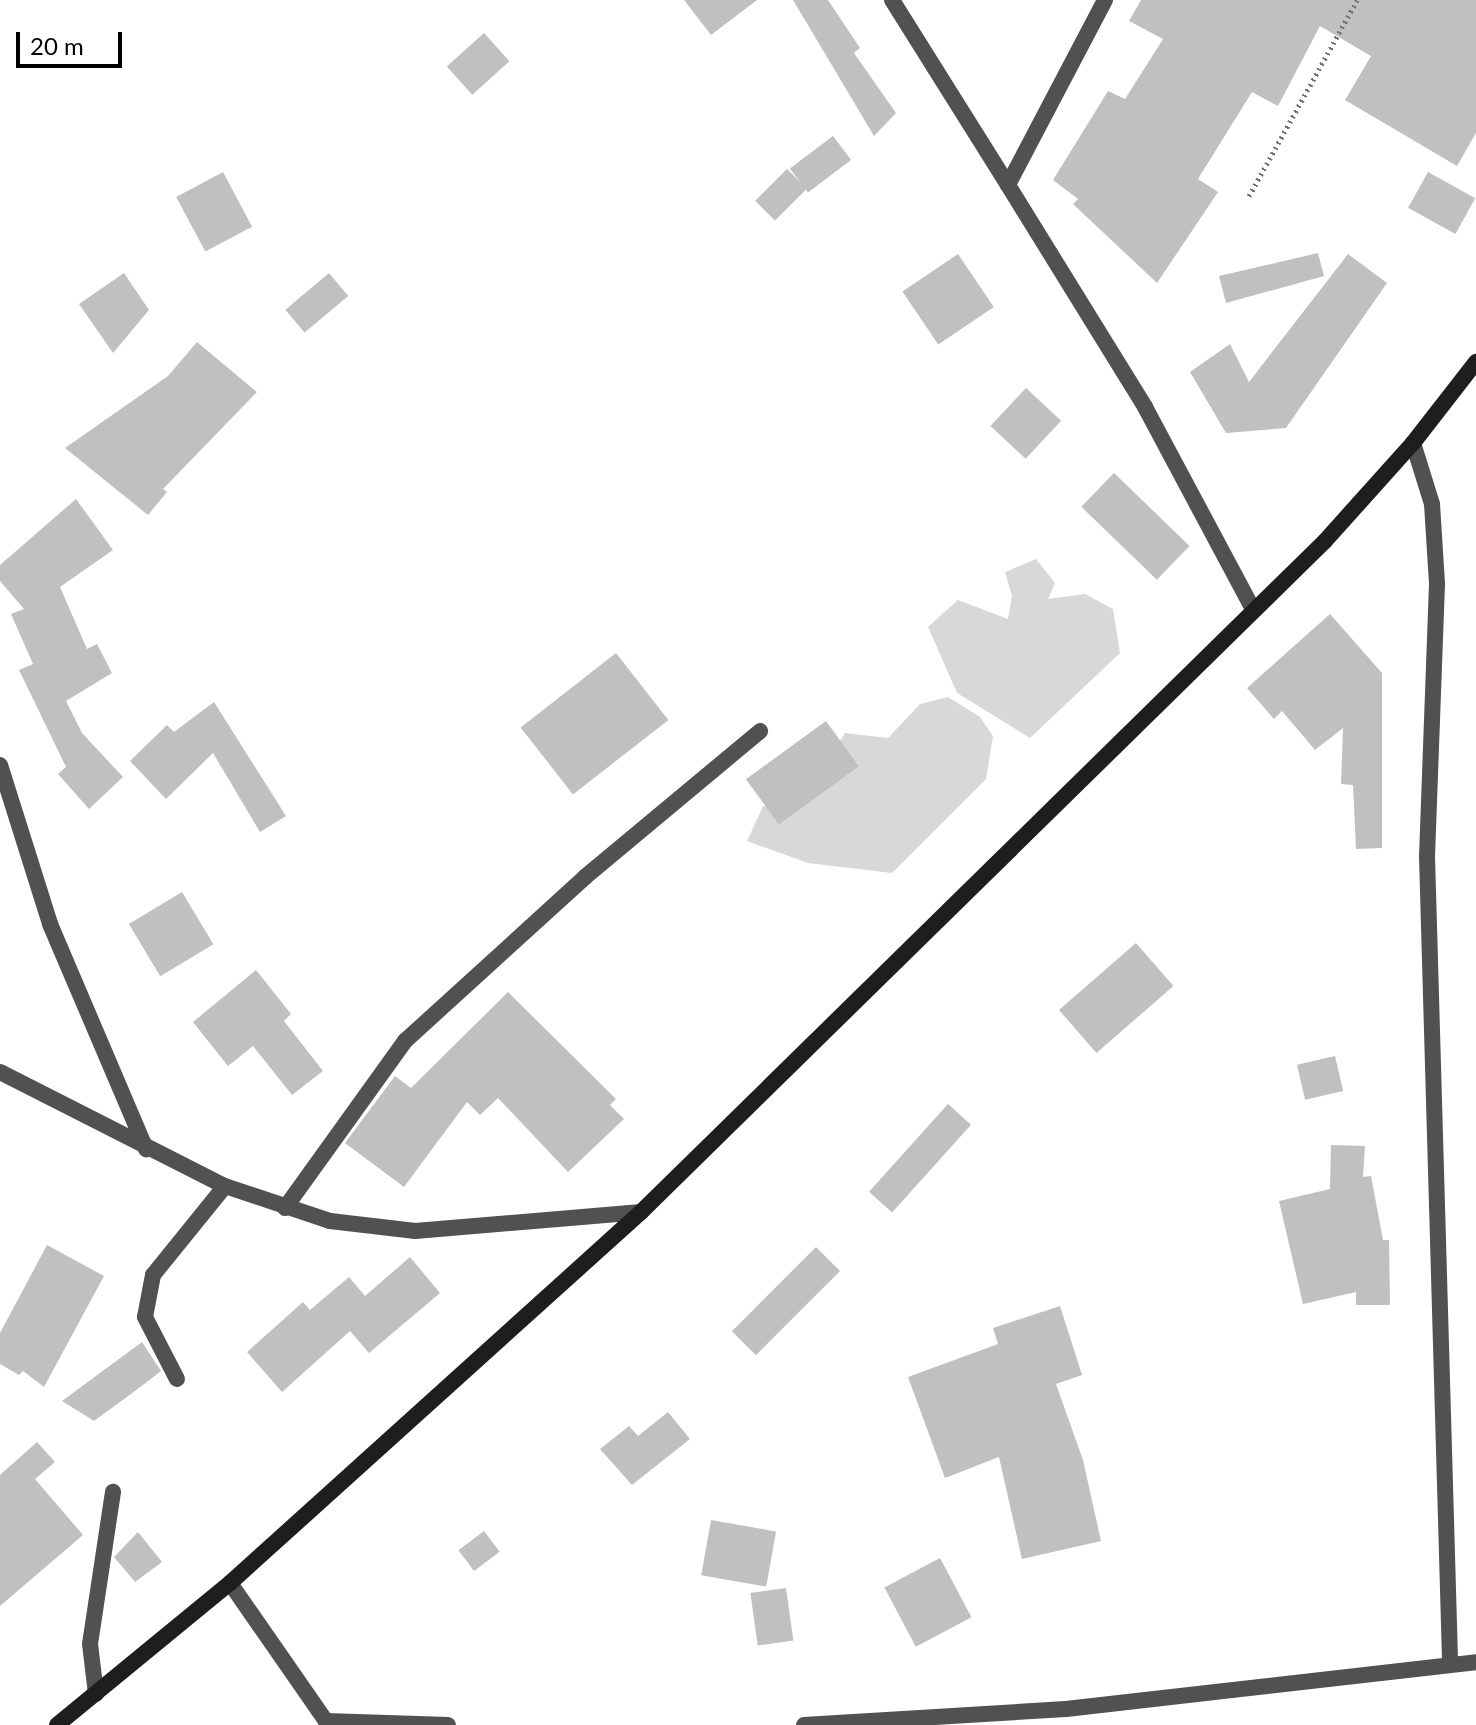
<!DOCTYPE html>
<style>
body{margin:0}
#map{position:relative;width:1476px;height:1725px;overflow:hidden;background:#fff;font-family:Lato,sans-serif}
div>[style]{position:absolute}
[style*='--x']{left:calc(var(--x)*1px);top:calc(var(--y)*1px);width:calc(var(--w)*1px);rotate:calc(var(--a)*1deg)}
.green>*{inset:0;background:#d8d8d8}
.building>*{inset:0;background:#c0c0c0;transform-origin:0 0}
.path>*{height:5px;margin-top:-2.5px;transform-origin:0;background:repeating-linear-gradient(90deg,#737373 0 2px,transparent 0 6px)}
.lane>*{height:16px;margin:-8px;padding:0 8px;transform-origin:8px;border-radius:8px;background:#515151}
.street>*{height:16px;margin:-8px;padding:0 8px;transform-origin:8px;border-radius:8px;background:#515151}
.secondary>*{height:16px;margin:-8px;padding:0 8px;transform-origin:8px;border-radius:8px;background:#1e1e1e}
span{translate:-50% -50%;white-space:nowrap;text-align:center;line-height:1.15;-webkit-text-stroke:6px #fff;paint-order:stroke}
.scale{position:absolute;left:16px;top:32px;width:106px;height:36px;box-sizing:border-box;border:4px solid #000;border-top:0;padding-left:10px;font-size:24px;line-height:28px;white-space:nowrap;color:#000;-webkit-text-stroke:6px #fff;paint-order:stroke}
</style>
<div id="map">
<div class="green">
<i style="clip-path:polygon(1036px 559px,1055px 583px,1048px 599px,1085px 594px,1113px 609px,1120px 653px,1030px 738px,957px 693px,928px 627px,958px 600px,1008px 619px,1012px 596px,1005px 572px)"></i>
<i style="clip-path:polygon(948px 697px,980px 717px,993px 736px,986px 779px,892px 873px,808px 863px,747px 841px,763px 806px,801px 803px,845px 733px,888px 738px,920px 704px)"></i>
</div>
<div class="building">
<i style="clip-path:polygon(684px 0,757px 0,711px 35px)"></i>
<i style="clip-path:polygon(793px 0,828px 0,860px 48px,854px 53px,896px 113px,874px 136px)"></i>
<i style="clip-path:polygon(1141px 0,1476px 0,1476px 133px,1457px 166px,1345px 100px,1371px 56px,1320px 26px,1278px 106px,1252px 92px,1198px 179px,1218px 192px,1157px 283px,1073px 204px,1078px 199px,1053px 180px,1108px 91px,1125px 99px,1163px 39px,1129px 21px)"></i>
<i style="left:484px;top:33px;width:38px;height:50px;rotate:48deg"></i>
<i style="left:833px;top:136px;width:30px;height:54px;rotate:53deg"></i>
<i style="left:787px;top:169px;width:28px;height:45px;rotate:45deg"></i>
<i style="left:223px;top:172px;width:62px;height:53px;rotate:62deg"></i>
<i style="left:1428px;top:172px;width:54px;height:41px;rotate:29deg"></i>
<i style="clip-path:polygon(1318px 253px,1324px 276px,1226px 303px,1219px 276px)"></i>
<i style="left:958px;top:254px;width:64px;height:67px;rotate:56deg"></i>
<i style="clip-path:polygon(1348px 254px,1387px 283px,1286px 428px,1226px 433px,1190px 372px,1230px 344px,1249px 382px)"></i>
<i style="clip-path:polygon(124px 273px,149px 310px,113px 353px,79px 304px)"></i>
<i style="left:329px;top:273px;width:30px;height:57px;rotate:50deg"></i>
<i style="clip-path:polygon(197px 342px,257px 392px,163px 489px,167px 492px,148px 515px,65px 448px,168px 376px)"></i>
<i style="left:1026px;top:388px;width:48px;height:52px;rotate:43deg"></i>
<i style="left:1114px;top:473px;width:105px;height:47px;rotate:44deg"></i>
<i style="clip-path:polygon(76px 499px,113px 550px,60px 587px,87px 649px,97px 644px,112px 673px,66px 701px,82px 733px,123px 777px,89px 809px,58px 774px,66px 767px,19px 670px,33px 664px,11px 614px,24px 609px,0 581px,0 565px)"></i>
<i style="clip-path:polygon(1330px 614px,1382px 673px,1382px 848px,1356px 849px,1353px 785px,1341px 784px,1343px 728px,1315px 750px,1282px 711px,1274px 719px,1247px 688px)"></i>
<i style="left:616px;top:653px;width:85px;height:121px;rotate:52deg"></i>
<i style="clip-path:polygon(214px 702px,286px 816px,260px 832px,213px 753px,166px 799px,130px 761px,167px 725px,174px 732px)"></i>
<i style="left:826px;top:721px;width:56px;height:99px;rotate:54deg"></i>
<i style="left:182px;top:892px;width:61px;height:62px;rotate:59deg"></i>
<i style="left:1136px;top:943px;width:57px;height:102px;rotate:49deg"></i>
<i style="clip-path:polygon(256px 970px,291px 1014px,284px 1021px,323px 1071px,292px 1095px,253px 1046px,228px 1066px,193px 1022px)"></i>
<i style="clip-path:polygon(508px 992px,616px 1099px,610px 1105px,624px 1119px,568px 1172px,498px 1098px,480px 1115px,467px 1102px,404px 1187px,345px 1143px,395px 1076px,411px 1088px)"></i>
<i style="left:1335px;top:1056px;width:36px;height:39px;rotate:77deg"></i>
<i style="left:948px;top:1104px;width:31px;height:118px;rotate:42deg"></i>
<i style="clip-path:polygon(1331px 1145px,1365px 1146px,1363px 1177px,1371px 1176px,1383px 1240px,1389px 1240px,1390px 1305px,1356px 1305px,1356px 1292px,1303px 1304px,1279px 1201px,1330px 1189px)"></i>
<i style="clip-path:polygon(47px 1245px,104px 1276px,44px 1387px,23px 1371px,19px 1375px,0 1364px,0 1333px)"></i>
<i style="left:816px;top:1247px;width:34px;height:119px;rotate:45deg"></i>
<i style="clip-path:polygon(410px 1257px,440px 1293px,369px 1353px,350px 1331px,282px 1392px,247px 1352px,303px 1302px,310px 1310px,349px 1277px,365px 1296px)"></i>
<i style="clip-path:polygon(1060px 1306px,1082px 1375px,1056px 1384px,1083px 1460px,1101px 1541px,1022px 1559px,999px 1457px,945px 1478px,908px 1377px,998px 1344px,993px 1328px)"></i>
<i style="clip-path:polygon(142px 1342px,161px 1371px,139px 1388px,94px 1421px,62px 1401px)"></i>
<i style="clip-path:polygon(668px 1412px,690px 1439px,632px 1485px,600px 1449px,629px 1426px,638px 1436px)"></i>
<i style="clip-path:polygon(37px 1442px,55px 1462px,35px 1479px,83px 1535px,0 1606px,0 1475px)"></i>
<i style="left:711px;top:1520px;width:66px;height:56px;rotate:10deg"></i>
<i style="left:484px;top:1531px;width:26px;height:32px;rotate:53deg"></i>
<i style="clip-path:polygon(138px 1532px,162px 1562px,135px 1582px,114px 1557px)"></i>
<i style="left:940px;top:1558px;width:67px;height:63px;rotate:62deg"></i>
<i style="left:786px;top:1588px;width:53px;height:36px;rotate:82deg"></i>
</div>
<div class="path">
<i style="--x:1249;--y:196;--w:224;--a:-61.1"></i>
</div>
<div class="lane">
<i style="--x:177;--y:1379;--w:70;--a:-117.3"></i>
<i style="--x:145;--y:1317;--w:43;--a:-79.2"></i>
<i style="--x:153;--y:1275;--w:114;--a:-51"></i>
<i style="--x:96;--y:1694;--w:50;--a:-96.8"></i>
<i style="--x:90;--y:1644;--w:154;--a:-81.4"></i>
</div>
<div class="street">
<i style="--x:892;--y:0;--w:218;--a:57.9"></i>
<i style="--x:1105;--y:0;--w:209;--a:117.7"></i>
<i style="--x:1008;--y:185;--w:261;--a:58.3"></i>
<i style="--x:1145;--y:407;--w:229;--a:61.9"></i>
<i style="--x:1413;--y:443;--w:64;--a:72.7"></i>
<i style="--x:1432;--y:504;--w:80;--a:86.4"></i>
<i style="--x:1437;--y:584;--w:272;--a:92.1"></i>
<i style="--x:1427;--y:856;--w:805;--a:88.36"></i>
<i style="--x:0;--y:765;--w:167;--a:72.5"></i>
<i style="--x:50;--y:924;--w:245;--a:66.9"></i>
<i style="--x:0;--y:1072;--w:252;--a:26.9"></i>
<i style="--x:225;--y:1186;--w:111;--a:18.4"></i>
<i style="--x:330;--y:1221;--w:86;--a:6.7"></i>
<i style="--x:415;--y:1231;--w:227;--a:-4.8"></i>
<i style="--x:285;--y:1208;--w:206;--a:-54.3"></i>
<i style="--x:405;--y:1041;--w:244;--a:-42.3"></i>
<i style="--x:585;--y:877;--w:228;--a:-39.8"></i>
<i style="--x:230;--y:1583;--w:168;--a:55.2"></i>
<i style="--x:326;--y:1721;--w:122;--a:1.9"></i>
<i style="--x:804;--y:1725;--w:262;--a:-3.5"></i>
<i style="--x:1066;--y:1709;--w:413;--a:-6.5"></i>
</div>
<div class="secondary">
<i style="--x:57;--y:1725;--w:224;--a:-39.4"></i>
<i style="--x:230;--y:1583;--w:554;--a:-42.07"></i>
<i style="--x:641;--y:1212;--w:958;--a:-44.45"></i>
<i style="--x:1325;--y:541;--w:132;--a:-48.1"></i>
<i style="--x:1413;--y:443;--w:103;--a:-52.1"></i>
</div>
<div class="scale">20 m</div>
</div>
